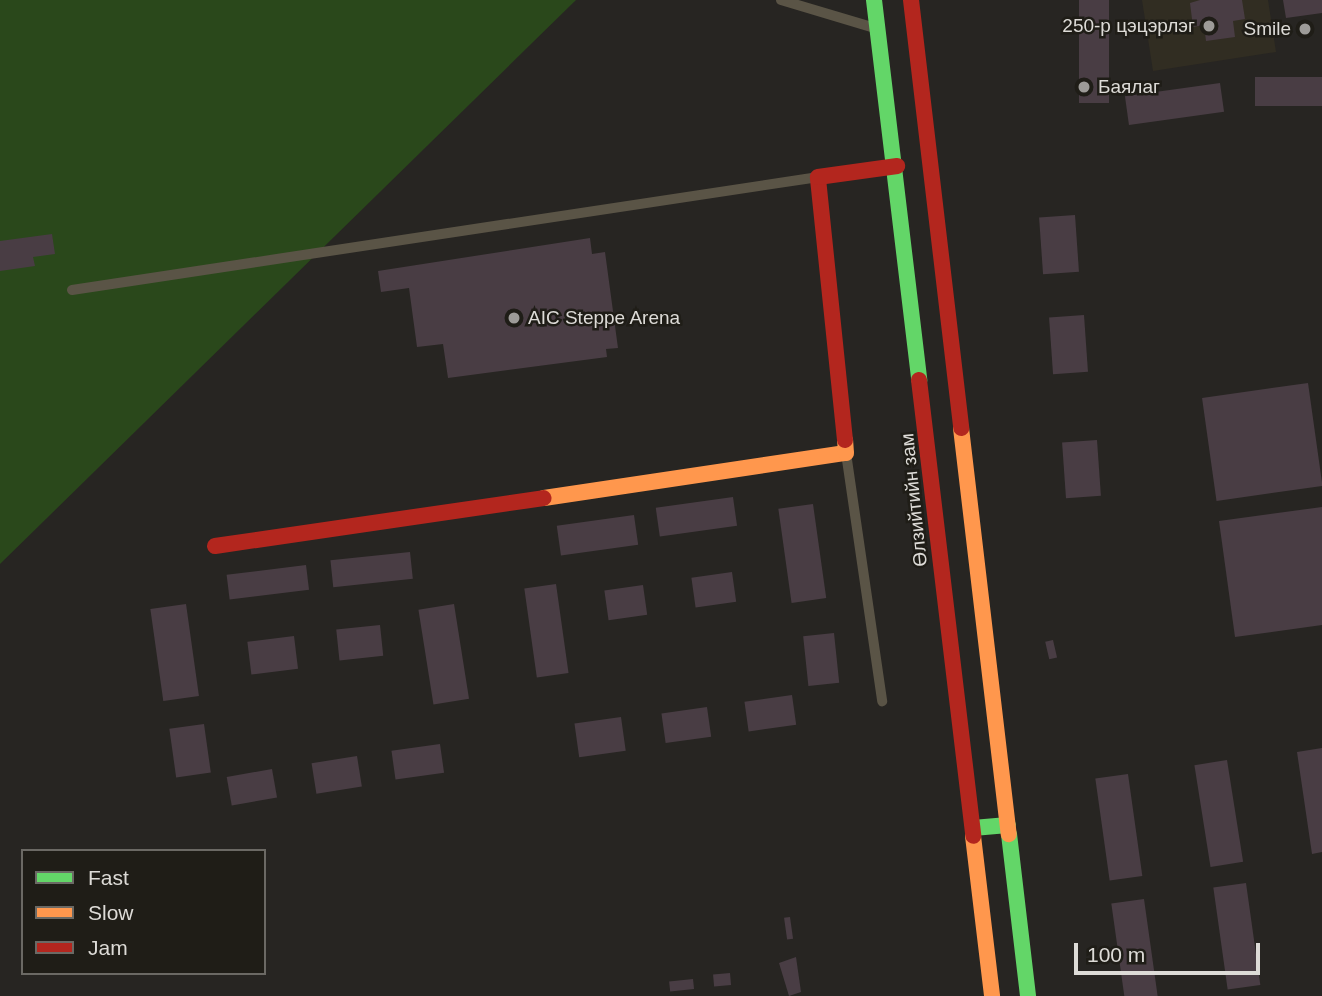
<!DOCTYPE html>
<meta charset="utf-8">
<style>
body{margin:0}
#map{position:relative;width:1322px;height:996px;overflow:hidden;background:#272522;font-family:Arial,sans-serif}
div>[style]{position:absolute}
[style*='--x']{left:calc(var(--x)*1px);top:calc(var(--y)*1px);width:calc(var(--w)*1px);rotate:calc(var(--a)*1deg)}
.built>*{inset:0;background:#312d22}
.green>*{inset:0;background:#2a481b}
.building>*{inset:0;background:#493d44;transform-origin:0 0}
.street>*{height:10px;margin:-5px;padding:0 5px;transform-origin:5px;border-radius:5px;background:#5a5446}
.fast>*{height:16px;margin:-8px;padding:0 8px;transform-origin:8px;border-radius:8px;background:#63d668}
.slow>*{height:16px;margin:-8px;padding:0 8px;transform-origin:8px;border-radius:8px;background:#ff974d}
.jam>*{height:16px;margin:-8px;padding:0 8px;transform-origin:8px;border-radius:8px;background:#b3261e}
.dots>*{width:19px;height:19px;translate:-50% -50%;box-sizing:border-box;border:4px solid #1f1d17;border-radius:50%}
span{translate:-50% -50%;white-space:nowrap;text-align:center;line-height:1.15;-webkit-text-stroke:5px #1f1d17;paint-order:stroke}
.poi-label{font-size:19px;color:#dddbd7}
.right{translate:-100% -50%;text-align:right}
.left{translate:0 -50%;text-align:left}
.street-label{font-size:19px;color:#dddbd7}
.legend{position:absolute;left:21px;top:849px;width:245px;height:126px;box-sizing:border-box;background:#1f1d17;border:2px solid #6b6964;margin:0;padding:9px 12px;list-style:none;font-size:21px;color:#dddbd7}
.legend li{display:flex;align-items:center;gap:14px;height:35px}
.legend b{width:35px;border:2px solid #6b6964}
.scale{position:absolute;left:1074px;top:943px;width:186px;height:32px;box-sizing:border-box;border:4px solid #dddbd7;border-top:0;padding-left:9px;font-size:21px;line-height:24px;white-space:nowrap;color:#dddbd7;-webkit-text-stroke:5px #1f1d17;paint-order:stroke}
</style>
<div id="map">
<div class="built">
<i style="clip-path:polygon(1142px 0,1268px 0,1276px 52px,1153px 71px)"></i>
</div>
<div class="green">
<i style="clip-path:polygon(0 0,576px 0,0 564px)"></i>
</div>
<div class="building">
<i style="left:1079px;top:0;width:30px;height:103px"></i>
<i style="clip-path:polygon(1200px 0,1242px 0,1245px 19px,1233px 21px,1235px 37px,1206px 41px,1204px 25px,1193px 27px,1190px 3px)"></i>
<i style="clip-path:polygon(1283px 0,1322px 0,1322px 13px,1286px 18px)"></i>
<i style="left:1322px;top:77px;width:29px;height:67px;rotate:90deg"></i>
<i style="left:1220px;top:83px;width:29px;height:96px;rotate:82deg"></i>
<i style="left:1075px;top:215px;width:57px;height:36px;rotate:86deg"></i>
<i style="clip-path:polygon(52px 234px,55px 254px,33px 257px,35px 266px,0 271px,0 241px)"></i>
<i style="clip-path:polygon(590px 238px,592px 254px,605px 252px,618px 348px,606px 349px,607px 357px,448px 378px,443px 344px,417px 347px,409px 288px,381px 292px,378px 271px)"></i>
<i style="left:1084px;top:315px;width:57px;height:35px;rotate:86deg"></i>
<i style="left:1308px;top:383px;width:104px;height:107px;rotate:82deg"></i>
<i style="left:1097px;top:440px;width:56px;height:35px;rotate:86deg"></i>
<i style="left:733px;top:497px;width:29px;height:78px;rotate:82deg"></i>
<i style="left:813px;top:504px;width:95px;height:35px;rotate:82deg"></i>
<i style="clip-path:polygon(1322px 507px,1322px 625px,1235px 637px,1219px 521px)"></i>
<i style="left:634px;top:515px;width:30px;height:78px;rotate:82deg"></i>
<i style="left:410px;top:552px;width:27px;height:80px;rotate:84deg"></i>
<i style="left:306px;top:565px;width:25px;height:80px;rotate:83deg"></i>
<i style="left:732px;top:572px;width:30px;height:41px;rotate:82deg"></i>
<i style="left:556px;top:584px;width:90px;height:32px;rotate:82deg"></i>
<i style="left:643px;top:585px;width:30px;height:39px;rotate:82deg"></i>
<i style="left:186px;top:604px;width:93px;height:36px;rotate:82deg"></i>
<i style="left:454px;top:604px;width:96px;height:36px;rotate:81deg"></i>
<i style="left:380px;top:625px;width:31px;height:44px;rotate:84deg"></i>
<i style="left:834px;top:633px;width:50px;height:31px;rotate:84deg"></i>
<i style="left:294px;top:636px;width:33px;height:47px;rotate:83deg"></i>
<i style="left:1053px;top:640px;width:18px;height:8px;rotate:77deg"></i>
<i style="left:792px;top:695px;width:30px;height:48px;rotate:82deg"></i>
<i style="left:707px;top:707px;width:30px;height:46px;rotate:82deg"></i>
<i style="left:621px;top:717px;width:34px;height:47px;rotate:82deg"></i>
<i style="left:204px;top:724px;width:49px;height:35px;rotate:82deg"></i>
<i style="left:440px;top:744px;width:29px;height:49px;rotate:82deg"></i>
<i style="clip-path:polygon(1322px 748px,1322px 852px,1312px 854px,1297px 752px)"></i>
<i style="left:357px;top:756px;width:31px;height:46px;rotate:81deg"></i>
<i style="left:1227px;top:760px;width:103px;height:33px;rotate:81deg"></i>
<i style="left:272px;top:769px;width:29px;height:46px;rotate:80deg"></i>
<i style="left:1128px;top:774px;width:103px;height:33px;rotate:82deg"></i>
<i style="left:1246px;top:883px;width:103px;height:33px;rotate:82deg"></i>
<i style="left:1144px;top:899px;width:98px;height:33px;rotate:82deg"></i>
<i style="left:790px;top:917px;width:22px;height:6px;rotate:82deg"></i>
<i style="clip-path:polygon(796px 957px,801px 992px,789px 996px,779px 963px)"></i>
<i style="left:730px;top:973px;width:12px;height:17px;rotate:85deg"></i>
<i style="left:693px;top:979px;width:10px;height:24px;rotate:84deg"></i>
</div>
<div class="street">
<i style="--x:781;--y:0;--w:101;--a:16.6"></i>
<i style="--x:72;--y:290;--w:755;--a:-8.61"></i>
<i style="--x:846;--y:453;--w:251;--a:81.7"></i>
</div>
<div class="fast">
<i style="--x:874;--y:0;--w:383;--a:83.2"></i>
<i style="--x:973;--y:828;--w:35;--a:-5"></i>
<i style="--x:1009;--y:834;--w:163;--a:83.3"></i>
</div>
<div class="slow">
<i style="--x:961;--y:428;--w:409;--a:83.3"></i>
<i style="--x:544;--y:498;--w:305;--a:-8.5"></i>
<i style="--x:846;--y:453;--w:13;--a:-94"></i>
<i style="--x:973;--y:836;--w:161;--a:83.2"></i>
</div>
<div class="jam">
<i style="--x:911;--y:0;--w:431;--a:83.3"></i>
<i style="--x:919;--y:380;--w:459;--a:83.2"></i>
<i style="--x:845;--y:440;--w:264;--a:-95.9"></i>
<i style="--x:818;--y:177;--w:80;--a:-7.9"></i>
<i style="--x:215;--y:546;--w:332;--a:-8.3"></i>
</div>
<div class="dots">
<i style="left:1209px;top:26px;background:#9d9b98"></i>
<i style="left:1305px;top:29px;background:#9d9b98"></i>
<i style="left:1084px;top:87px;background:#9d9b98"></i>
<i style="left:514px;top:318px;background:#9d9b98"></i>
</div>
<div class="poi-label">
<span class="right" style="left:1195px;top:26px">250-р цэцэрлэг</span>
<span class="right" style="left:1291px;top:29px">Smile</span>
<span class="left" style="left:1098px;top:87px">Баялаг</span>
<span class="left" style="left:528px;top:318px">AIC Steppe Arena</span>
</div>
<div class="street-label">
<span style="left:914px;top:500px;rotate:-96deg">Өлзийтийн зам</span>
</div>
<ul class="legend">
<li><b style="height:9px;background:#63d668"></b>Fast</li>
<li><b style="height:9px;background:#ff974d"></b>Slow</li>
<li><b style="height:9px;background:#b3261e"></b>Jam</li>
</ul>
<div class="scale">100 m</div>
</div>
